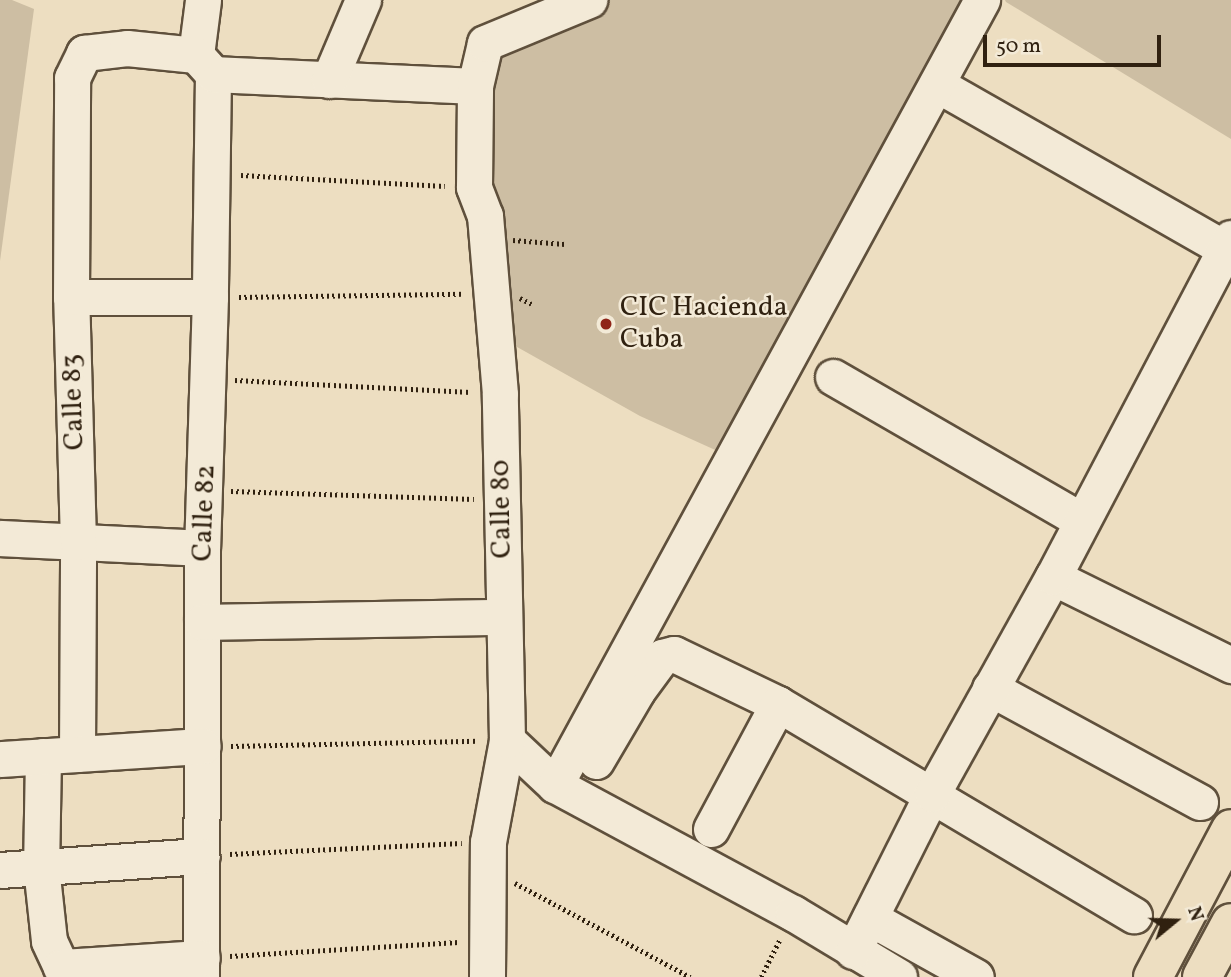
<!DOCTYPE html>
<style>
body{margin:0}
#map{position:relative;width:1231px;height:977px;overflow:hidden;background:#eddec1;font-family:Vollkorn,serif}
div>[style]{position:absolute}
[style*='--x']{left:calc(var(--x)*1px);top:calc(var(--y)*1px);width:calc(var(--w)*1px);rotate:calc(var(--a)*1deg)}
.green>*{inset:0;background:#cdbea3}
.path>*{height:4.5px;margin-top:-2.25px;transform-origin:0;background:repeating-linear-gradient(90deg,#302110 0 2px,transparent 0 5.5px)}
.roads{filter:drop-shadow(2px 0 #5f503c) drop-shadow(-2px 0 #5f503c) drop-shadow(0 2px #5f503c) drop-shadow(0 -2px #5f503c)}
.minor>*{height:35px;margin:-17.5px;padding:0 17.5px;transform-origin:17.5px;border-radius:17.5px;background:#f3ead7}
.major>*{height:38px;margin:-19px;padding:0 19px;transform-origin:19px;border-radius:19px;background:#eddec1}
.dots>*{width:19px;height:19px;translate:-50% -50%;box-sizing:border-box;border:4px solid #f3ead7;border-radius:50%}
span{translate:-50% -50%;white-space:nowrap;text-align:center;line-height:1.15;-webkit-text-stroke:5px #f3ead7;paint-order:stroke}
.poi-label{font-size:28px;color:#302110}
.left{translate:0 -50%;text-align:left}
.street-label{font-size:28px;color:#302110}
.north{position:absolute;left:1140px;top:886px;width:70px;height:70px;-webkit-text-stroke:5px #f3ead7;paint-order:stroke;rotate:71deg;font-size:19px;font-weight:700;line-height:28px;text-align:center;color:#302110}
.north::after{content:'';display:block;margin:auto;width:24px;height:32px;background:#302110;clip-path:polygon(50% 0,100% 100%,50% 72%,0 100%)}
.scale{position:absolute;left:983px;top:35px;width:178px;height:32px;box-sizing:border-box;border:4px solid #302110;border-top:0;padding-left:9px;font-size:21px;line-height:24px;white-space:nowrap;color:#302110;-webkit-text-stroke:5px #f3ead7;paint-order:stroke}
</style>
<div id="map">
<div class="green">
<i style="clip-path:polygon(0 0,12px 0,34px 9px,0 261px)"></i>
<i style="clip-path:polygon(588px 0,982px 0,733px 458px,640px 416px,510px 343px,475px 86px,485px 43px)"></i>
<i style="clip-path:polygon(1005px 0,1231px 0,1231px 139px,1006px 2px)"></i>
</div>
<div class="path">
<i style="--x:241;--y:175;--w:204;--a:3.1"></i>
<i style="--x:513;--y:240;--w:52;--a:4.4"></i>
<i style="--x:239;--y:297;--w:225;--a:-0.8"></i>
<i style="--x:520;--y:298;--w:13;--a:27"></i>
<i style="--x:235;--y:380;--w:236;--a:2.9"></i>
<i style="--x:231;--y:491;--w:243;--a:1.9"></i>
<i style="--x:231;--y:746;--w:247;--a:-1.2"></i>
<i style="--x:230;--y:854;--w:232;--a:-2.7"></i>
<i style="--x:515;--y:883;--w:199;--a:28.2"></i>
<i style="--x:230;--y:956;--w:229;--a:-3.5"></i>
<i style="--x:761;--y:977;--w:42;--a:-63.4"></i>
</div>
<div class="roads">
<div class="minor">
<i style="--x:196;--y:55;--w:25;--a:48"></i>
<i style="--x:213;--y:74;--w:223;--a:90.8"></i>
<i style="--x:210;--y:297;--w:251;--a:91.8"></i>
<i style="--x:202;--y:548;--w:429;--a:90.1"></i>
<i style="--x:196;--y:55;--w:55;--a:-82.7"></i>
<i style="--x:213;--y:74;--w:262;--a:2.6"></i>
<i style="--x:329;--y:80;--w:87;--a:-67"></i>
<i style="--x:952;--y:93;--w:314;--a:29.7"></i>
<i style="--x:71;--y:297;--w:139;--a:0"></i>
<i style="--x:833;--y:377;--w:286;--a:30"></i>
<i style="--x:0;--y:538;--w:202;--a:2.8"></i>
<i style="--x:1053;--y:577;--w:199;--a:26.3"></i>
<i style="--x:202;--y:622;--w:301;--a:-1"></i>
<i style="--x:990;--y:688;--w:239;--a:28.5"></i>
<i style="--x:507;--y:740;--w:66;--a:43.2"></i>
<i style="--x:555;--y:785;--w:270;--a:28.3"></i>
<i style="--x:793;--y:913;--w:124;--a:31.1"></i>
<i style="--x:77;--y:754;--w:212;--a:-89.7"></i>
<i style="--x:78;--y:542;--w:245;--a:-91.6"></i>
<i style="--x:71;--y:297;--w:219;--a:-89.7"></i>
<i style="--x:72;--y:78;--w:28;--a:-64"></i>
<i style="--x:84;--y:53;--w:43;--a:-6.6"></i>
<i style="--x:127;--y:48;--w:69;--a:5.8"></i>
<i style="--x:43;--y:756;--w:111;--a:91"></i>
<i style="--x:41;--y:867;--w:74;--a:83.8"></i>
<i style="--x:49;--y:941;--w:40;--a:65"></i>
<i style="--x:0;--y:759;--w:203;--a:-3.7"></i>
<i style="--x:596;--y:761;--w:81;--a:-59.6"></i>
<i style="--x:637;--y:691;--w:42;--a:-53.7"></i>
<i style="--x:662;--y:657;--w:12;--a:-14"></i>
<i style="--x:674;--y:654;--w:115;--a:25.7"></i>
<i style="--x:778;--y:704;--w:414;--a:30.7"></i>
<i style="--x:555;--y:785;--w:894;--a:-61.46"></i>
<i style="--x:711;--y:829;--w:142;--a:-61.8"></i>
<i style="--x:0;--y:870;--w:202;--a:-4"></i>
<i style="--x:870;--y:918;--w:121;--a:29.1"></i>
<i style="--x:853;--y:951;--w:176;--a:-63.3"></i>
<i style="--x:932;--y:794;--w:248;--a:-60.9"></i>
<i style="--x:1053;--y:577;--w:383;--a:-62.3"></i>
<i style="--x:61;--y:967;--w:141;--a:-3.7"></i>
<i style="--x:487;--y:977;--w:135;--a:-89.6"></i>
<i style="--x:488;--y:842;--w:104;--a:-79.4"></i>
<i style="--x:507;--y:740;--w:346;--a:-91.2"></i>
<i style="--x:500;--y:394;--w:179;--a:-94.8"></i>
<i style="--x:485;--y:216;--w:31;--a:-111"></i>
<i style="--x:474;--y:187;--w:101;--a:-89.4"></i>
<i style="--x:475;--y:86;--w:44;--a:-76.9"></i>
<i style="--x:485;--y:43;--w:113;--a:-22.5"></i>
</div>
<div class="major">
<i style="--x:1153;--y:977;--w:167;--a:-62.2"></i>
<i style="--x:1202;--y:977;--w:61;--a:-61.8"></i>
</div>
</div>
<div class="dots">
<i style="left:606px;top:324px;background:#8f2418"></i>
</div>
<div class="poi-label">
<span class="left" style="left:620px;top:324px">CIC Hacienda<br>Cuba</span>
</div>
<div class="street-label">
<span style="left:74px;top:402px;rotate:-92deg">Calle 83</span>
<span style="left:502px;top:509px;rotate:-91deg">Calle 80</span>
<span style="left:205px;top:513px;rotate:-88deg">Calle 82</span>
</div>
<div class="north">N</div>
<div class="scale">50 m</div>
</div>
